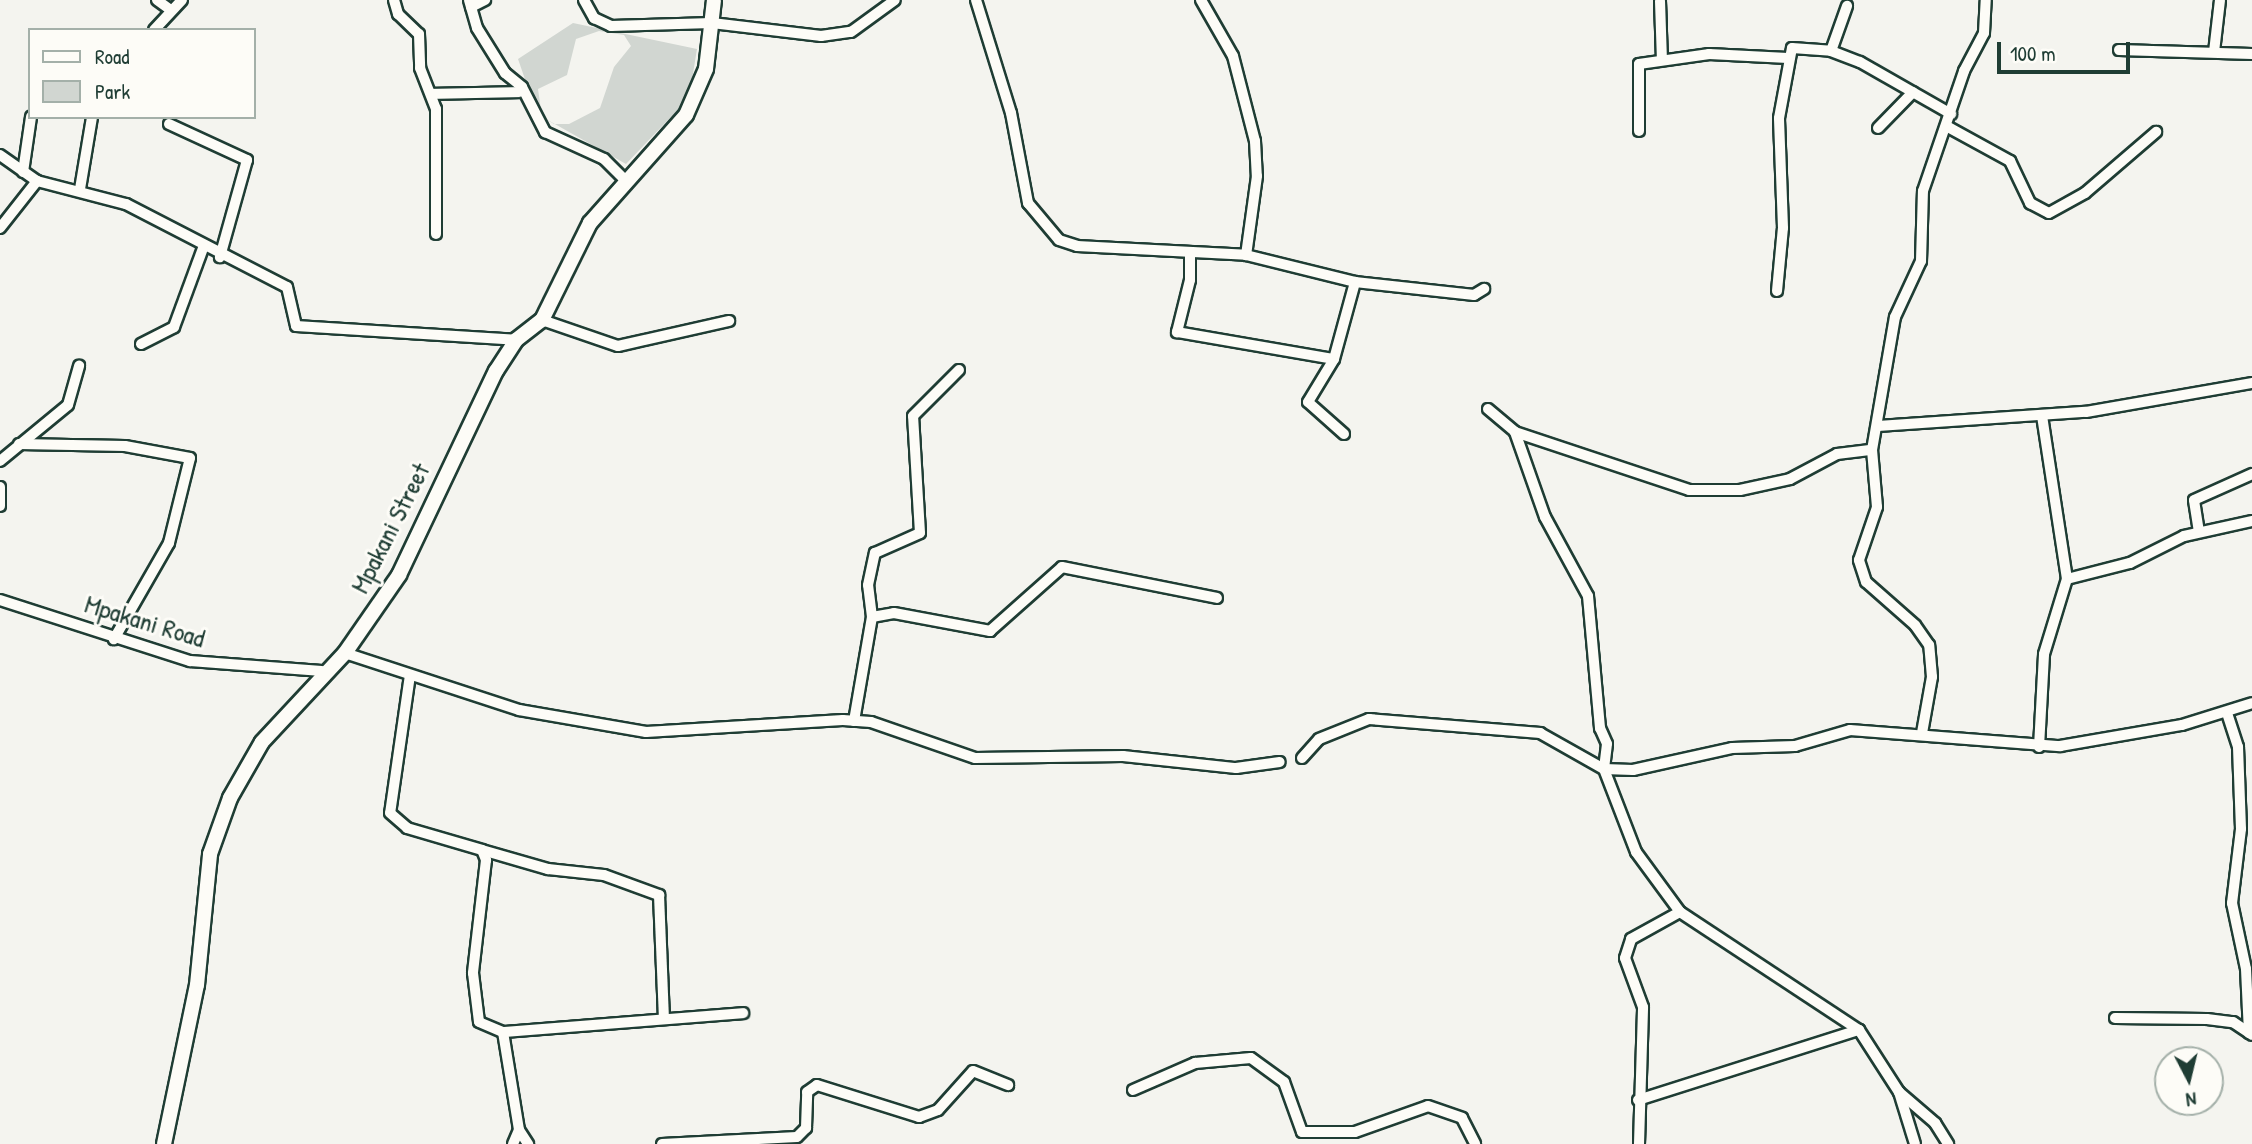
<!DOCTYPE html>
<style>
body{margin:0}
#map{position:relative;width:2252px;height:1144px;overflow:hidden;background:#f4f4ef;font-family:"Patrick Hand",sans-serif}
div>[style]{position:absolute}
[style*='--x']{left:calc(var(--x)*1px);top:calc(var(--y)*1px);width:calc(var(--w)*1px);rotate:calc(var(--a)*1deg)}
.green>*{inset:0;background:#d1d6d1}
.roads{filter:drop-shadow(2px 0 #1f3d34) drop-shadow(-2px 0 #1f3d34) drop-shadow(0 2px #1f3d34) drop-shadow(0 -2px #1f3d34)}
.street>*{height:10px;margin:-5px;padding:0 5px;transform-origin:5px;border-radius:5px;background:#fdfcf7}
.secondary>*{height:14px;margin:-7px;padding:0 7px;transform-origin:7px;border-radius:7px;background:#fdfcf7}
span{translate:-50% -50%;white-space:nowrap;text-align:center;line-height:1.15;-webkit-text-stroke:6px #fdfcf7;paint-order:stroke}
.street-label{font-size:26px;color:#1f3d34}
.legend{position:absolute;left:28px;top:28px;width:228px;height:91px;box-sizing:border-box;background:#fdfcf7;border:2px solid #a4b0a9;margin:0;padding:9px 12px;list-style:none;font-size:21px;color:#1f3d34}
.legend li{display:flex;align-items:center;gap:14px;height:35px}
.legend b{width:35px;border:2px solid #a4b0a9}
.north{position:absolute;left:2154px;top:1046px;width:70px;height:70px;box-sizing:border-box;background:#fdfcf7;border:2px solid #a4b0a9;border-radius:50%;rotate:173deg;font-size:19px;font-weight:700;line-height:28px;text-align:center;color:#1f3d34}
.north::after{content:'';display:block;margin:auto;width:24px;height:32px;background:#1f3d34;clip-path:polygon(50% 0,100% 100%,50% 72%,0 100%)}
.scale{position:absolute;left:1997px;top:42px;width:133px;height:32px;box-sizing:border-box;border:4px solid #1f3d34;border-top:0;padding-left:9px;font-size:21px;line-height:24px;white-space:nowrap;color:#1f3d34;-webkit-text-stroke:5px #fdfcf7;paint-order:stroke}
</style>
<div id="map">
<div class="green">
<i style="clip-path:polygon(evenodd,573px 23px,697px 49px,689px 98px,626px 164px,537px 114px,518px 59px,573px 23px,599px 31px,624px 35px,631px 46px,614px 67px,600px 108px,569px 124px,554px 124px,542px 117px,538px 89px,567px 75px,576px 39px,599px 31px)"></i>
</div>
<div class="roads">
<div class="street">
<i style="--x:157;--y:0;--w:17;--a:36"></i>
<i style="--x:394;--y:0;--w:15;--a:74"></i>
<i style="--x:398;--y:14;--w:29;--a:44"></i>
<i style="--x:419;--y:34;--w:34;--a:88"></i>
<i style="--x:420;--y:68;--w:44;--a:68.7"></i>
<i style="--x:436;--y:109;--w:125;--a:90"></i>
<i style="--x:469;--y:0;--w:29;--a:74"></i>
<i style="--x:477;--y:28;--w:53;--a:58.1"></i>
<i style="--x:505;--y:73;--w:22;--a:39"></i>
<i style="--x:522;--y:87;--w:51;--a:62.9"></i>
<i style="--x:545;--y:132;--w:65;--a:24.6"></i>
<i style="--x:604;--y:159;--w:28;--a:45"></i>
<i style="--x:584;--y:0;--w:21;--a:61"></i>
<i style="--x:594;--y:18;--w:19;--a:25"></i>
<i style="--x:611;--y:26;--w:101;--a:-1.7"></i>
<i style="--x:712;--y:23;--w:110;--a:6.8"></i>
<i style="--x:821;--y:36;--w:30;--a:-8"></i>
<i style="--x:851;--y:32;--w:54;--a:-36"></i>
<i style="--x:976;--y:0;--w:118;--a:72.8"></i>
<i style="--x:1011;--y:113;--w:92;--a:79.3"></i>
<i style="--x:1028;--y:203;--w:48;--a:50"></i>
<i style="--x:1059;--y:240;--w:19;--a:18"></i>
<i style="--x:1077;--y:246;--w:169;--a:3"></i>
<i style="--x:1246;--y:255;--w:112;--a:13.9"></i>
<i style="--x:1355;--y:282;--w:120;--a:6.2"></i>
<i style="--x:1474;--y:295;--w:12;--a:-31"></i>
<i style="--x:1201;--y:0;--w:64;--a:60.3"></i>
<i style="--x:1233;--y:56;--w:88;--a:75.5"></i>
<i style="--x:1255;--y:141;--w:35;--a:87"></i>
<i style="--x:1257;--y:176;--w:80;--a:97.9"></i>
<i style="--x:1660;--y:1;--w:59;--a:88.1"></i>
<i style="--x:471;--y:7;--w:16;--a:-27"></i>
<i style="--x:154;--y:30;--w:41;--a:-47"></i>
<i style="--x:2119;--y:50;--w:133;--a:1.7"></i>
<i style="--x:1831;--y:51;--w:48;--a:-70.4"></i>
<i style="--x:2214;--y:52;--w:52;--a:-83.4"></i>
<i style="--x:432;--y:94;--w:87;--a:-1.3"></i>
<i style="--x:169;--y:124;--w:86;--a:24.8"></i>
<i style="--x:247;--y:160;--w:101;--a:105.6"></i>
<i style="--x:1948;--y:127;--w:71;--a:28.7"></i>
<i style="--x:2010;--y:161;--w:47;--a:64.5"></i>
<i style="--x:2030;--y:203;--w:21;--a:28"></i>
<i style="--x:2049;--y:213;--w:41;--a:-29.1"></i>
<i style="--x:2085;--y:193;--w:94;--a:-40.7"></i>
<i style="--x:1878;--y:128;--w:50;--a:-45.8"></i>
<i style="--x:1639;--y:131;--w:67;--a:-90"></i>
<i style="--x:1639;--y:64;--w:71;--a:-8.1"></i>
<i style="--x:1709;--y:54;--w:79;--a:2.9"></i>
<i style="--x:0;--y:155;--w:45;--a:35.1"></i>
<i style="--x:37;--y:181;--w:92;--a:14.5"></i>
<i style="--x:126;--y:204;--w:181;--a:27.3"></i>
<i style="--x:287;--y:287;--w:40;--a:77"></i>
<i style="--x:296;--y:326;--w:220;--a:3.6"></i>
<i style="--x:23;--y:172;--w:56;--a:-81.7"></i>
<i style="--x:80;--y:189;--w:73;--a:-80.5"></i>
<i style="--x:0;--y:228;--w:60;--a:-51.8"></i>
<i style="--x:1190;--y:252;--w:28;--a:90"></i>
<i style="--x:1190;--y:280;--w:54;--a:104"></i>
<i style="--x:1177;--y:332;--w:159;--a:9.8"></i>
<i style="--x:1777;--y:291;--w:63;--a:-84.6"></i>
<i style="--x:1783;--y:228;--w:110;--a:-92.1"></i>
<i style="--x:1779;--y:118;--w:71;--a:-79.5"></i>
<i style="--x:1792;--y:48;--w:39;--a:4"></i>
<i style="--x:1831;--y:51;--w:31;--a:21"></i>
<i style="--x:1860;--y:62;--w:105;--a:29.7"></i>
<i style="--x:542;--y:320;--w:80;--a:18.9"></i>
<i style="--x:618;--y:346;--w:114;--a:-12.7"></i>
<i style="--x:141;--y:344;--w:37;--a:-27"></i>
<i style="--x:174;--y:327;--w:84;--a:-69.8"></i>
<i style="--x:1488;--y:409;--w:35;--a:40"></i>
<i style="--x:1515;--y:432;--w:183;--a:18.4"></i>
<i style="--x:1689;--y:490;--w:51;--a:0"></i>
<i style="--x:1740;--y:490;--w:51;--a:-12.4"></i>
<i style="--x:1790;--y:479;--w:53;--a:-28"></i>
<i style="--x:1837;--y:454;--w:35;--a:-7"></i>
<i style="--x:1878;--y:426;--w:208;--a:-3.9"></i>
<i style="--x:2086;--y:412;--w:169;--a:-9.9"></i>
<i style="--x:1515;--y:432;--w:90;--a:70.6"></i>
<i style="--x:1545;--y:517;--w:90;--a:61.4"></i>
<i style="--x:1588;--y:596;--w:133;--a:84.8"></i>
<i style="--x:1600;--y:728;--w:17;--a:66"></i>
<i style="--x:1607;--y:744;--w:25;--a:97"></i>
<i style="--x:1604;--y:769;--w:89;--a:68.9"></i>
<i style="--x:1636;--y:852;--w:74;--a:53.7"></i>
<i style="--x:1680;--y:912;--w:214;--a:33.4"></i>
<i style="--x:1859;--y:1030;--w:74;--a:57.2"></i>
<i style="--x:1899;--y:1092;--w:54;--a:72.9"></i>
<i style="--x:1344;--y:434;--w:48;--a:-138.4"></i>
<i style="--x:1308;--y:402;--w:50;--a:-58.8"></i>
<i style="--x:1334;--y:359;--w:80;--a:-74.7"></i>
<i style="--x:19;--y:444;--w:106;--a:1.1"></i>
<i style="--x:125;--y:446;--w:66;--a:10.5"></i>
<i style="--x:190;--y:458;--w:88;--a:103.9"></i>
<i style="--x:169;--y:543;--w:111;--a:119.8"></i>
<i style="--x:0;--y:461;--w:88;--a:-39.5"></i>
<i style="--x:68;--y:405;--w:41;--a:-74.2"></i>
<i style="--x:0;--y:487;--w:19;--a:90"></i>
<i style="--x:2199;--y:532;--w:32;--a:-99"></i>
<i style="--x:2194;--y:500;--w:64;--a:-24.1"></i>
<i style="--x:2067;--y:579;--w:65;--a:-14.3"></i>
<i style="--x:2130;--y:563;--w:60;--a:-26.6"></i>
<i style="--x:2184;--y:536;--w:70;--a:-12.4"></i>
<i style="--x:0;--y:600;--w:200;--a:17.8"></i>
<i style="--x:190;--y:661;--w:132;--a:4.3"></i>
<i style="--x:872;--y:617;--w:32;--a:-97"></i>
<i style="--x:868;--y:585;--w:33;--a:-78"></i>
<i style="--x:875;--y:553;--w:49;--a:-24"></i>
<i style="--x:920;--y:533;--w:117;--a:-93.4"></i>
<i style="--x:913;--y:416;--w:65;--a:-45"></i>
<i style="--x:345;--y:653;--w:183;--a:18.1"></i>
<i style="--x:519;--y:710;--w:129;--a:9.8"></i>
<i style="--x:646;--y:732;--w:197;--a:-3.5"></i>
<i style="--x:843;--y:720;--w:28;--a:4"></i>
<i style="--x:871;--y:722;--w:110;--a:19.1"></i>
<i style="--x:975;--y:758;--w:148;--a:-0.8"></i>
<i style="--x:1123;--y:756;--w:114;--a:6.1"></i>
<i style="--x:1236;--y:768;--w:44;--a:-7.8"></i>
<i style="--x:410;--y:675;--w:139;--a:98.2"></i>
<i style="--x:390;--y:813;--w:23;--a:41"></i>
<i style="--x:407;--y:828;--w:78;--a:16.3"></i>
<i style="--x:482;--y:850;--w:11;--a:68"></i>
<i style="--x:486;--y:860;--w:114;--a:96.6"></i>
<i style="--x:473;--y:973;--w:49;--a:83"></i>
<i style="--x:479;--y:1022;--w:26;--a:23"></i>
<i style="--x:503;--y:1032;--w:241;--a:-4.5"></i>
<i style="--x:2227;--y:713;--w:36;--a:72"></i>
<i style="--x:2238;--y:747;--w:82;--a:87.9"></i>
<i style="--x:2241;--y:829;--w:75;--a:96.9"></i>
<i style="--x:2232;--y:903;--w:67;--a:78"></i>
<i style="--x:2246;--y:969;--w:64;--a:87.3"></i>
<i style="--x:854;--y:721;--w:106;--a:-80.2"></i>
<i style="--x:872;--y:617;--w:22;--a:-10"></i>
<i style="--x:894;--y:613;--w:98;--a:10.6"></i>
<i style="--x:990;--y:631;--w:96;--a:-41.6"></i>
<i style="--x:1062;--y:567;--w:158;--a:11.3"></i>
<i style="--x:1922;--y:733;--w:57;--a:-79.9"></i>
<i style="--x:1932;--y:677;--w:32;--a:-95"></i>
<i style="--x:1929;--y:645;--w:24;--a:-125"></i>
<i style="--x:1915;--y:625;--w:65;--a:-138.7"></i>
<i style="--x:1866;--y:582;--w:23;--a:-108"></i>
<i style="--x:1859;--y:560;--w:56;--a:-71.2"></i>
<i style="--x:1877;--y:507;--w:57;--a:-95"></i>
<i style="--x:1872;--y:450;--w:135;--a:-80.2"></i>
<i style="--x:1895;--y:317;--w:62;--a:-65.1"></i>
<i style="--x:1921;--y:261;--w:70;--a:-88.4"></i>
<i style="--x:1923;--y:191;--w:127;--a:-71.1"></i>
<i style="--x:1964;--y:71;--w:43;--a:-62.2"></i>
<i style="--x:1984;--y:33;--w:33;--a:-87"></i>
<i style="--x:2039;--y:747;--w:93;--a:-86.9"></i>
<i style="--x:2044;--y:654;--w:78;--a:-73"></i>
<i style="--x:2067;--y:579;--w:166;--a:-98.7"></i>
<i style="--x:1302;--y:758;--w:25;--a:-48"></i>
<i style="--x:1319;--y:739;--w:54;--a:-21.8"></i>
<i style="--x:1369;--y:719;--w:172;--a:4.7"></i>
<i style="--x:1540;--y:733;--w:73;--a:29.4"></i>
<i style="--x:1604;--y:769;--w:29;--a:2"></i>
<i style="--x:1633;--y:770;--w:101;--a:-12.5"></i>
<i style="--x:1732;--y:748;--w:63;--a:-1.8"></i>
<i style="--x:1795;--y:746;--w:57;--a:-16.2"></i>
<i style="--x:1850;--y:730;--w:211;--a:4.4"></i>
<i style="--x:2060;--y:746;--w:124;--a:-9.8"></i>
<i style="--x:2182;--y:725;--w:73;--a:-17.4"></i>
<i style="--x:482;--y:850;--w:69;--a:16.1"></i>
<i style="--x:548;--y:869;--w:56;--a:6.1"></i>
<i style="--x:604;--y:875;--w:59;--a:20"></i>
<i style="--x:659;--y:895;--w:122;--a:87.7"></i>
<i style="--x:2115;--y:1018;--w:92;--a:0.6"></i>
<i style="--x:2207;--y:1019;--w:26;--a:7"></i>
<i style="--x:2233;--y:1022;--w:23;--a:34"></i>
<i style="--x:503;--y:1032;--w:99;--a:80.7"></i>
<i style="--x:519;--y:1130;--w:17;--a:57"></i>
<i style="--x:1133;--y:1090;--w:68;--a:-23.5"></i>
<i style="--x:1195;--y:1063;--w:56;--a:-5.1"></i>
<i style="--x:1251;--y:1058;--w:41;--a:36"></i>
<i style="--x:1284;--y:1082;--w:53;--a:70.2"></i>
<i style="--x:1302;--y:1132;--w:53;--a:0"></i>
<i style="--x:1355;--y:1132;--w:77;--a:-19.6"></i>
<i style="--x:1428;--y:1106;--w:36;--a:19"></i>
<i style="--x:1462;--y:1118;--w:29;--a:63"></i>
<i style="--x:1899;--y:1092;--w:48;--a:40.7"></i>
<i style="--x:1935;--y:1123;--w:25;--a:58"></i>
<i style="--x:1638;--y:1100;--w:232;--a:-17.6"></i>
<i style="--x:513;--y:1144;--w:15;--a:-67"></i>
<i style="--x:662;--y:1144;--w:135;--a:-3"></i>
<i style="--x:797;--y:1137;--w:13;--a:-45"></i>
<i style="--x:806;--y:1128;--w:36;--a:-88"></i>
<i style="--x:807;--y:1092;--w:12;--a:-35"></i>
<i style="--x:817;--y:1085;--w:107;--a:17.4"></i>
<i style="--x:919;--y:1117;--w:20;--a:-20"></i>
<i style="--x:938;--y:1110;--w:52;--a:-48.1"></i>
<i style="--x:973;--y:1071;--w:38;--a:22"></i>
<i style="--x:1639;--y:1144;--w:137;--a:-88.3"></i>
<i style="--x:1643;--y:1007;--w:52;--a:-110.2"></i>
<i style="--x:1625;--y:958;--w:20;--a:-72"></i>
<i style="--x:1631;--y:939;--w:56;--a:-28.9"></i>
</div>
<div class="secondary">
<i style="--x:164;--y:1144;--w:162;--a:-78.3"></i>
<i style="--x:197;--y:985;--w:132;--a:-84.3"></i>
<i style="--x:210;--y:854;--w:59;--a:-70.3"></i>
<i style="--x:230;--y:798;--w:64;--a:-60.3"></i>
<i style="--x:262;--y:742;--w:122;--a:-47"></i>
<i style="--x:345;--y:653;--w:95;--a:-55.3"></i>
<i style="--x:399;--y:575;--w:226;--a:-64.6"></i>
<i style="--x:496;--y:371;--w:37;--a:-57"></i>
<i style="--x:516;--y:340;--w:33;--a:-38"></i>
<i style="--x:542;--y:320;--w:108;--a:-63.7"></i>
<i style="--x:590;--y:223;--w:144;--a:-48.4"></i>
<i style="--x:686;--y:115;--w:50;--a:-66.5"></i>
<i style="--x:706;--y:69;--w:69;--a:-83.4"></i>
</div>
</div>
<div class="street-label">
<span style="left:390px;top:528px;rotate:-63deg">Mpakani Street</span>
<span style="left:145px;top:621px;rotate:17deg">Mpakani Road</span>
</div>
<ul class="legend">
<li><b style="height:9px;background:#fdfcf7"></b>Road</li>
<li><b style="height:19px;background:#d1d6d1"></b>Park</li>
</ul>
<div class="north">N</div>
<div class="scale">100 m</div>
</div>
